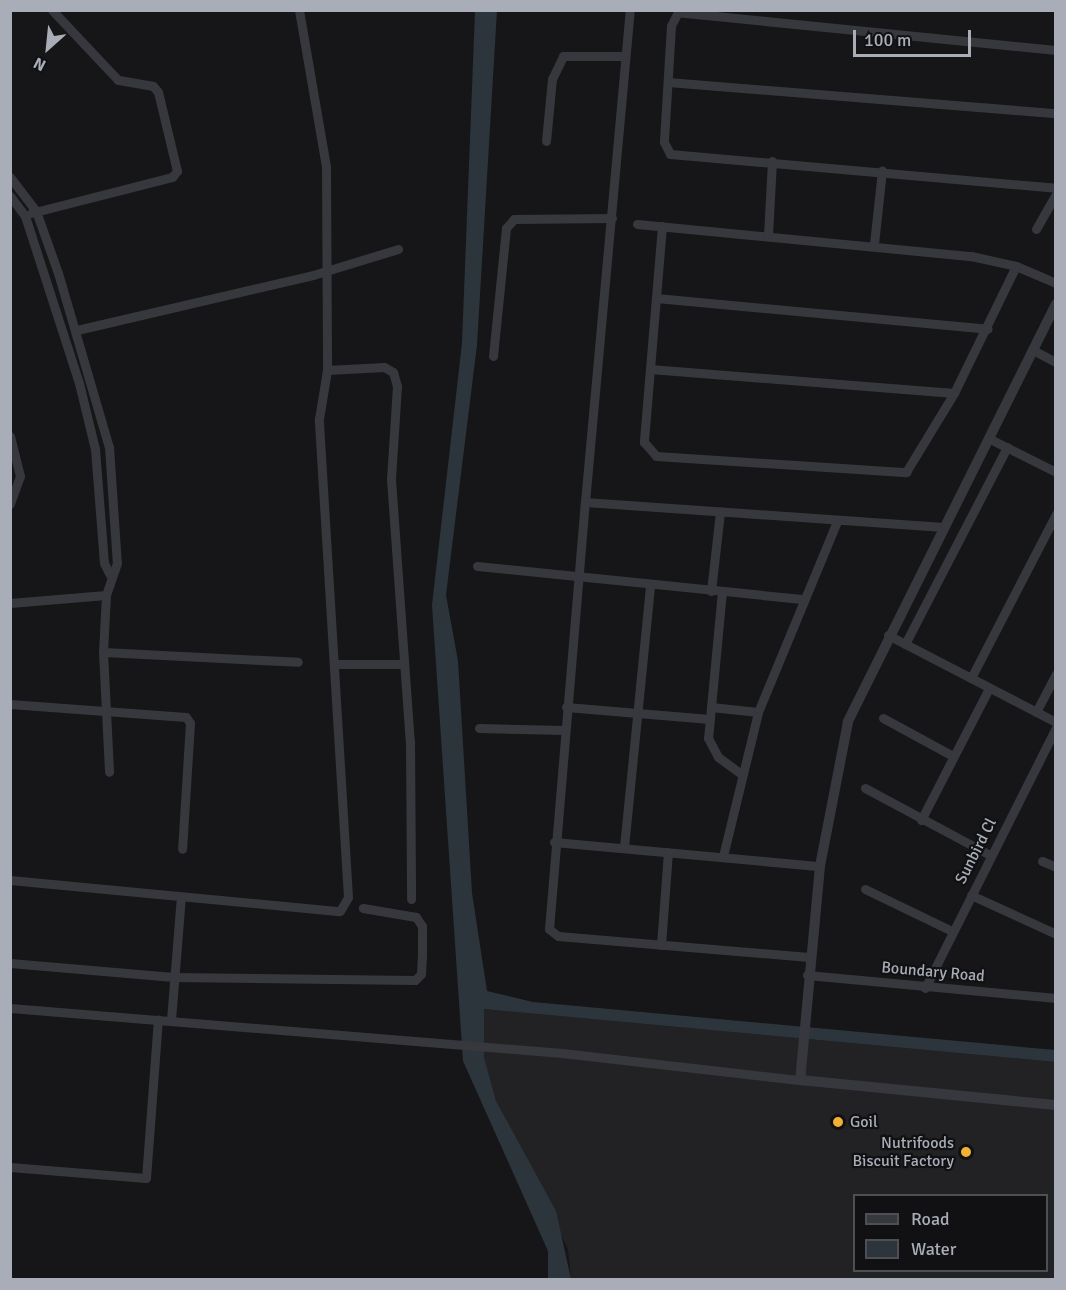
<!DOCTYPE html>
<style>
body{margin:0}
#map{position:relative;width:1066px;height:1290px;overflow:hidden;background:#161618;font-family:Signika,sans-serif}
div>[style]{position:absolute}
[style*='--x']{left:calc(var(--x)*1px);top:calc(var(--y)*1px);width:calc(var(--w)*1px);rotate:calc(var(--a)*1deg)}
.built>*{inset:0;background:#222225}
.water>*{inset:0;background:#2c353c}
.minor>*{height:9px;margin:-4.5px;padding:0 4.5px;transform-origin:4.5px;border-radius:4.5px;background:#37383d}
.tertiary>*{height:10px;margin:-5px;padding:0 5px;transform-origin:5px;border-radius:5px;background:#37383d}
.dots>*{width:16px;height:16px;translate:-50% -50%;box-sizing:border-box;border:3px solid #111113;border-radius:50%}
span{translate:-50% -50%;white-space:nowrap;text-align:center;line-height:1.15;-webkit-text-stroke:4.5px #111113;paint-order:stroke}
.street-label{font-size:16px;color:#a8adb8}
.poi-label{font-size:16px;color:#a8adb8}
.left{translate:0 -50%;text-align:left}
.right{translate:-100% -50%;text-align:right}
.frame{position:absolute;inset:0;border:12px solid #a8adb8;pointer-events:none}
.legend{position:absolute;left:853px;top:1194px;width:195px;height:78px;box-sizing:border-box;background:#111113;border:2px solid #4d4f55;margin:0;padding:8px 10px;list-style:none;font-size:18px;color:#a8adb8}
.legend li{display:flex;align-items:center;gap:12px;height:30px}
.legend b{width:30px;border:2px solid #4d4f55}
.north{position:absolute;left:18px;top:18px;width:60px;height:60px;-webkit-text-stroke:4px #111113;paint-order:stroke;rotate:207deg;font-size:16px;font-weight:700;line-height:24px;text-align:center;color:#a8adb8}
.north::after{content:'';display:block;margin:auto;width:21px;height:27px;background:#a8adb8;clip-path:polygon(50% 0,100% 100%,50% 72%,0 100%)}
.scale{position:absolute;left:853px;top:30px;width:118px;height:27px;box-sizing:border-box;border:3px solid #a8adb8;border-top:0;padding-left:8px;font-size:18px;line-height:21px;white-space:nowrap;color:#a8adb8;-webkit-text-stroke:4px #111113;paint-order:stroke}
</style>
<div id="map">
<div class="built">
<i style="clip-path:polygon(evenodd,484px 1009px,1055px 1062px,1055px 1279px,571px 1279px,568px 1249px,496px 1101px,484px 1057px,484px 1009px,854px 1196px,1046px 1196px,1046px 1270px,854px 1270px,854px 1196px)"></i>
</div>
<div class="water">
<i style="clip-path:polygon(497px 10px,477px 345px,446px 595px,458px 661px,472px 893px,487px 991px,533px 1002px,1055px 1050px,1056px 1062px,484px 1009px,484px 1057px,496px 1101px,556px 1211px,571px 1279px,548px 1280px,548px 1251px,463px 1061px,432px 605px,462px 343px,475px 11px)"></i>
</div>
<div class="minor">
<i style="--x:299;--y:10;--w:158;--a:80.2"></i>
<i style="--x:326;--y:166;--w:204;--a:89.7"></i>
<i style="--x:1056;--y:50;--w:380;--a:-174.3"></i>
<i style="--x:678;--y:12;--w:16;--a:117"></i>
<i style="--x:671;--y:26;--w:116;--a:93.5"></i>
<i style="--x:664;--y:142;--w:13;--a:63"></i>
<i style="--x:670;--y:154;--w:387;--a:5"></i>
<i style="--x:668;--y:82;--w:389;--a:4.6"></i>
<i style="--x:546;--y:141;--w:62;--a:-84.5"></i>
<i style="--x:552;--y:79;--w:25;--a:-64"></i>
<i style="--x:563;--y:56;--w:60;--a:0"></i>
<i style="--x:10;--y:177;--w:43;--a:52.6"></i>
<i style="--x:36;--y:211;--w:66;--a:70.5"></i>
<i style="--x:58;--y:273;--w:181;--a:73.7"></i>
<i style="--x:109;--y:447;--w:116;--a:86.1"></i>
<i style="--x:117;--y:563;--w:34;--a:109"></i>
<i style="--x:106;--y:595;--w:57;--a:93"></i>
<i style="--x:103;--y:652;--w:120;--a:87.1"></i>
<i style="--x:10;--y:196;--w:25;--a:53"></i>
<i style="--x:25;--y:216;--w:176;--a:72.1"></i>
<i style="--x:79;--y:383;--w:68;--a:76.4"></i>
<i style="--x:95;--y:449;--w:114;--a:85.5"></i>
<i style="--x:104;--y:563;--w:13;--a:63"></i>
<i style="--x:31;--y:213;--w:146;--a:-14.3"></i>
<i style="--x:172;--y:177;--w:8;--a:-50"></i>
<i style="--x:177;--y:171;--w:81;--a:-103.5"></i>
<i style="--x:158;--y:92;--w:8;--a:-130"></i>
<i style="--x:153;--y:86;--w:36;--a:-170"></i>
<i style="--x:118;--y:80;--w:96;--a:-133.3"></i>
<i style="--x:637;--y:224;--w:336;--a:5.5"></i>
<i style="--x:971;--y:256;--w:46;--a:12.5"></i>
<i style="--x:1016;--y:266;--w:43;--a:23"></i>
<i style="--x:662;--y:226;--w:217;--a:94.8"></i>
<i style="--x:644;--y:442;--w:18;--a:49"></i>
<i style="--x:656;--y:456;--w:251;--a:3.7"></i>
<i style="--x:906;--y:472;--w:92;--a:-58.7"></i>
<i style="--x:954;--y:393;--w:141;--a:-64"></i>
<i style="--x:1036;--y:229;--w:40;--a:-60.3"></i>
<i style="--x:768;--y:235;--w:74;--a:-86.9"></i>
<i style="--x:874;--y:244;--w:74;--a:-83.8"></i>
<i style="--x:656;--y:298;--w:333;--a:5.3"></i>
<i style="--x:77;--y:330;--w:242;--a:-13.1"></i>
<i style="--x:313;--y:275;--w:89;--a:-17"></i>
<i style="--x:1033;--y:350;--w:26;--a:28"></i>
<i style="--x:493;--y:356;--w:129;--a:-84.2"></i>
<i style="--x:506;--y:228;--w:12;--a:-48"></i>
<i style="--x:514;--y:219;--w:98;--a:-0.6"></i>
<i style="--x:650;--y:369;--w:305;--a:4.5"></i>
<i style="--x:10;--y:436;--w:41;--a:76"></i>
<i style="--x:20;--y:476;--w:30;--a:110"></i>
<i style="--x:988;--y:438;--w:76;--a:26.6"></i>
<i style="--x:585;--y:502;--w:494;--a:-84.8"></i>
<i style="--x:477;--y:566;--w:329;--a:5.8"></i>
<i style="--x:711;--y:591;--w:80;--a:-83.5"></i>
<i style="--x:722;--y:591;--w:148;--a:95.4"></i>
<i style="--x:708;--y:738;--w:21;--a:62"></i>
<i style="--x:718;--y:757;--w:29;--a:36"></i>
<i style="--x:10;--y:603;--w:96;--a:-4.8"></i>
<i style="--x:888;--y:635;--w:189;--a:27.4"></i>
<i style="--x:905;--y:644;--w:222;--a:-62.6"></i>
<i style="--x:103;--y:652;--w:195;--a:2.9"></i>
<i style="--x:336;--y:664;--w:67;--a:0"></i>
<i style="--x:971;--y:678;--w:185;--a:-62.6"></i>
<i style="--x:10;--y:704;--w:176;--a:4.2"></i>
<i style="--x:186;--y:717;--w:7;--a:56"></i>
<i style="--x:190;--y:723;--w:126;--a:93.6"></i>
<i style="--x:566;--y:707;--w:144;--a:4.8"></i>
<i style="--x:711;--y:707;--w:47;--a:6.1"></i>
<i style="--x:1036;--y:712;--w:43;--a:-62.2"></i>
<i style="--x:883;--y:718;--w:80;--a:28.5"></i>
<i style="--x:479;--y:728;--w:85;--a:1.3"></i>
<i style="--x:865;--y:788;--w:142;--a:28.2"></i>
<i style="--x:921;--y:820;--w:148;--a:-62.7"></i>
<i style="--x:554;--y:842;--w:267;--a:5.2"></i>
<i style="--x:624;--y:847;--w:262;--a:-84.3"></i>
<i style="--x:723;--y:856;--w:148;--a:-76.3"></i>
<i style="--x:758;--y:712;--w:207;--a:-67.5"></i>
<i style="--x:1042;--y:861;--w:15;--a:23"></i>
<i style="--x:10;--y:880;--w:331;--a:5.4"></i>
<i style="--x:340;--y:911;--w:16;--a:-60"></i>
<i style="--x:348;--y:897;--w:479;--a:-93.5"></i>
<i style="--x:319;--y:419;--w:50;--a:-80.7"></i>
<i style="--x:327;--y:370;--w:57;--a:-3"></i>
<i style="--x:384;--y:367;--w:10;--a:29"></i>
<i style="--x:393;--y:372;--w:15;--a:74"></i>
<i style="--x:397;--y:386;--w:93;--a:93.7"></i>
<i style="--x:391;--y:479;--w:263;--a:85.9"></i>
<i style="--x:410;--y:741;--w:158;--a:89.6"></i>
<i style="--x:865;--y:889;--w:97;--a:25.8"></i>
<i style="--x:971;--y:895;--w:94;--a:24.6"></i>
<i style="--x:661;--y:945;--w:93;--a:-85.7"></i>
<i style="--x:809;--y:957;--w:252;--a:-175.2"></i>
<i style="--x:558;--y:936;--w:11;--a:-142"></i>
<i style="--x:549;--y:929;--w:429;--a:-85.2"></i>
<i style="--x:585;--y:502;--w:359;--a:4"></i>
<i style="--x:10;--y:963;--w:164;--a:4.9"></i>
<i style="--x:173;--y:977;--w:242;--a:0.7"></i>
<i style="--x:415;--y:980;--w:8;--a:-45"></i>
<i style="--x:421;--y:974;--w:17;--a:-87"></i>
<i style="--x:422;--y:957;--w:31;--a:-90"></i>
<i style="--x:422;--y:926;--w:11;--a:-124"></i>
<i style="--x:416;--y:917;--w:54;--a:-170.4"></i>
<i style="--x:807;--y:975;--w:250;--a:5.3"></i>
<i style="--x:925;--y:988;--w:291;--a:-63.3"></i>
<i style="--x:10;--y:1008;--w:554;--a:4.66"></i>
<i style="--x:562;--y:1053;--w:240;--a:6.5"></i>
<i style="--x:171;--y:1020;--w:123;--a:-85.4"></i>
<i style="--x:10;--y:1167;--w:136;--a:4.6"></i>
<i style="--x:146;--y:1178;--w:159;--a:-85.7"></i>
</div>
<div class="tertiary">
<i style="--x:1056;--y:304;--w:467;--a:116.5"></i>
<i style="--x:848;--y:722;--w:147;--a:101"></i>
<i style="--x:820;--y:866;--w:215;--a:95.3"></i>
<i style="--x:800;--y:1080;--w:257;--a:5.6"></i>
</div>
<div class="dots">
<i style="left:838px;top:1122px;background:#f2b134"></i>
<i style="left:966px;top:1152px;background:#f2b134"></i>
</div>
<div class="street-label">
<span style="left:976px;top:851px;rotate:-63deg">Sunbird Cl</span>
<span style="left:933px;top:972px;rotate:5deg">Boundary Road</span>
</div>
<div class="poi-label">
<span class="left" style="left:850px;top:1122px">Goil</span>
<span class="right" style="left:954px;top:1152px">Nutrifoods<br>Biscuit Factory</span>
</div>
<div class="frame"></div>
<ul class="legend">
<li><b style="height:8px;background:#37383d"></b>Road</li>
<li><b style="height:16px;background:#2c353c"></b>Water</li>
</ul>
<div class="north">N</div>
<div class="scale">100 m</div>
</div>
